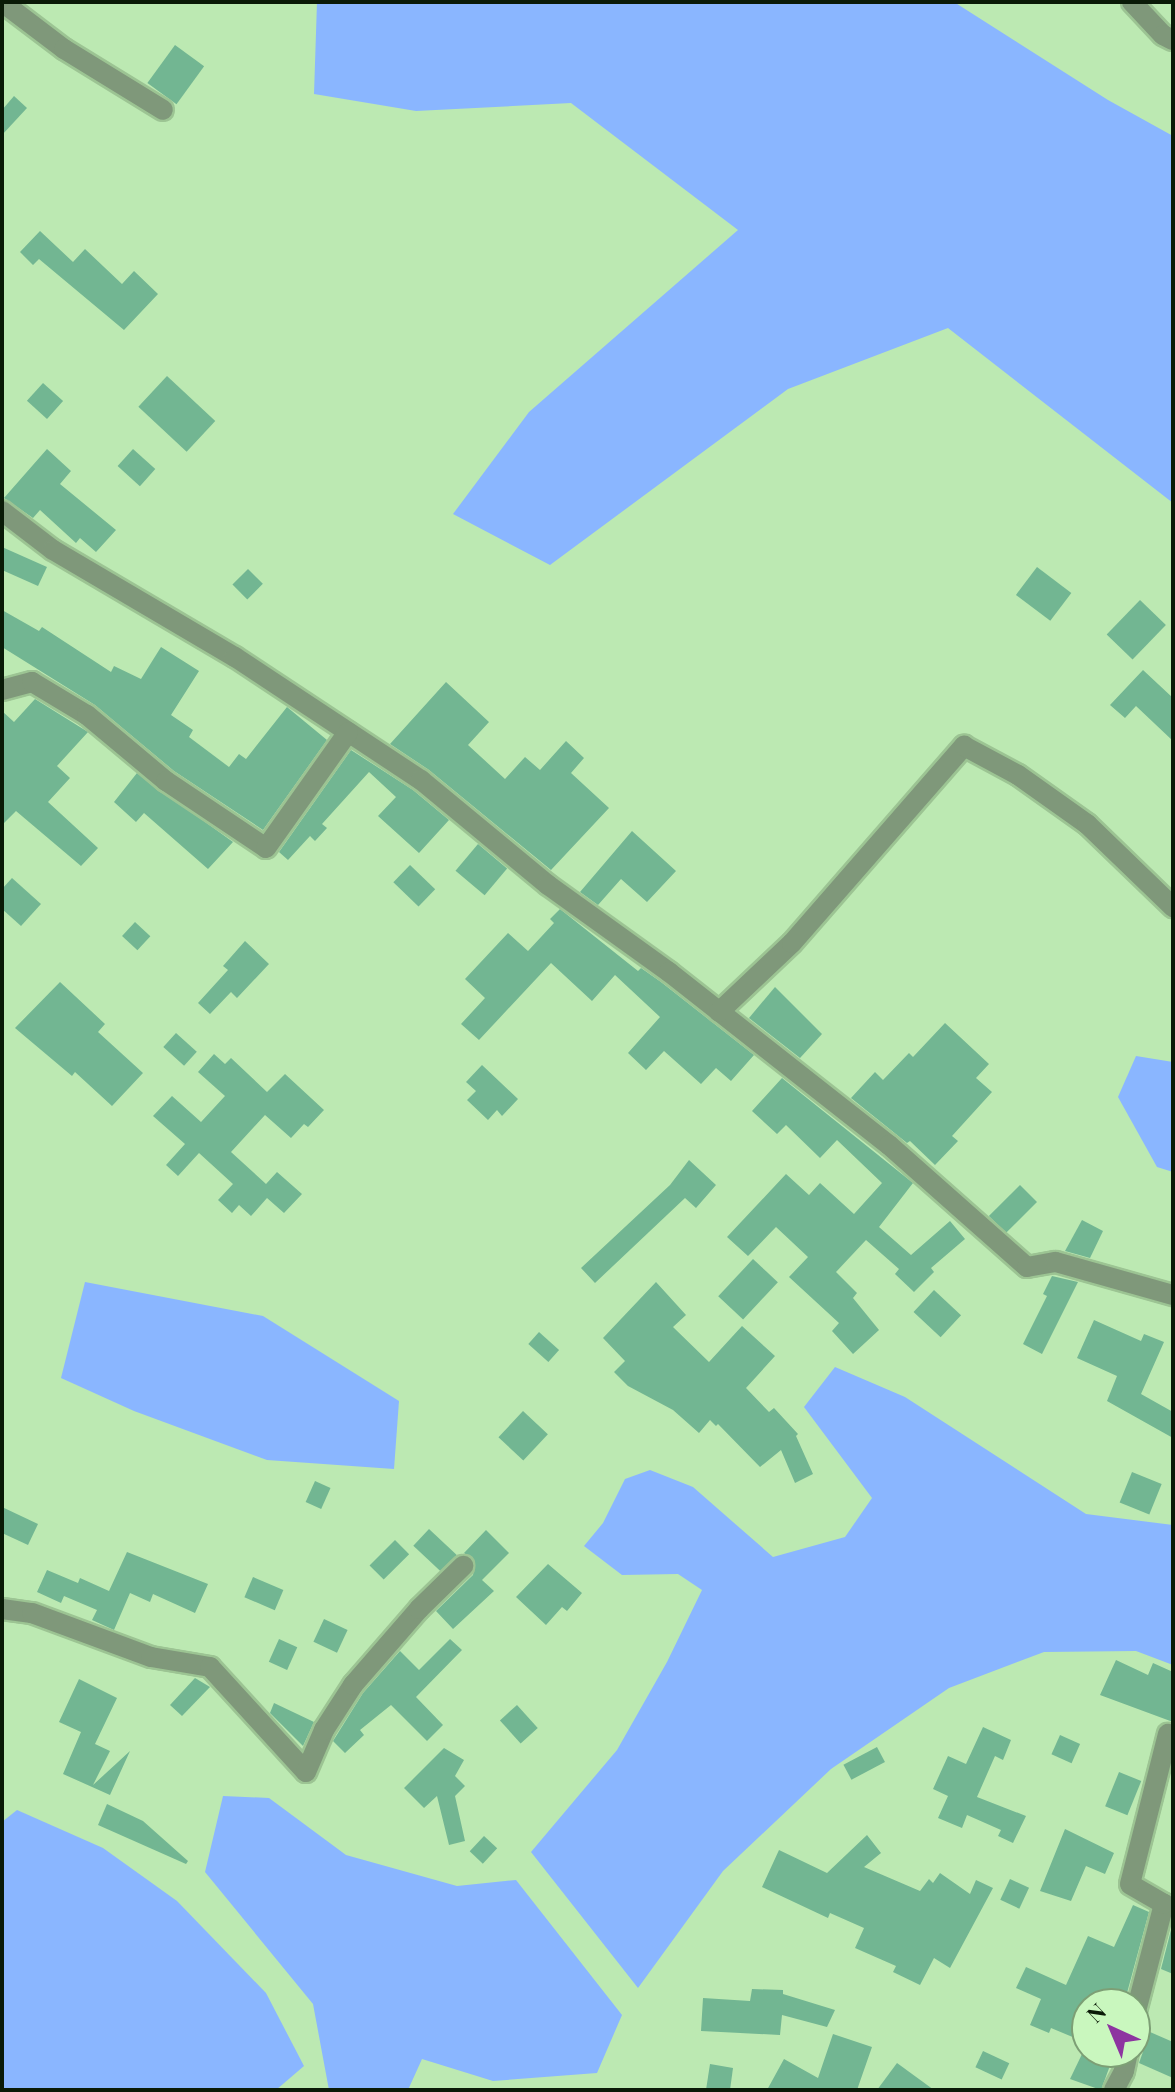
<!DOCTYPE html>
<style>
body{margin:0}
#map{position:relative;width:1175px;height:2092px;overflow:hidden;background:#bce9b2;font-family:"Playfair Display",serif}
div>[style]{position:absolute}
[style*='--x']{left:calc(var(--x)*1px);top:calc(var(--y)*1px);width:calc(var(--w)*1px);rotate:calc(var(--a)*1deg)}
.water>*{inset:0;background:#8ab6ff}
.building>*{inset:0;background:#72b692;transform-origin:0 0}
.roads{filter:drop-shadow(2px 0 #9cc493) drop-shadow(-2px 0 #9cc493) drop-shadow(0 2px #9cc493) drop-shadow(0 -2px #9cc493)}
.minor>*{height:20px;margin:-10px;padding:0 10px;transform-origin:10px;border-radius:10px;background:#7f987a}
span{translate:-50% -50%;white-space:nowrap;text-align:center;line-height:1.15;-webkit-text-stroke:6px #c9f7be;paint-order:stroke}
.frame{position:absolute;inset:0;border:4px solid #0a1a07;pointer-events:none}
.north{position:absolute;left:1071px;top:1988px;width:80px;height:80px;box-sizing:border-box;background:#c9f7be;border:2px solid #7d9f75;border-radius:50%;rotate:316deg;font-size:22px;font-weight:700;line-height:32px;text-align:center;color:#0a1a07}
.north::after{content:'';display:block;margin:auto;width:28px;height:36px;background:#8d34a0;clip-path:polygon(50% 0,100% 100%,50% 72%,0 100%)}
</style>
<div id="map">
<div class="water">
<i style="clip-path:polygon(317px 2px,954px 2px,1108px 100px,1173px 136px,1173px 503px,948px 328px,788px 389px,550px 565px,453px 514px,529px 412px,738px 230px,571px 103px,416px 111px,314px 94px)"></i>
<i style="clip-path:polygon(1136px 1056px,1173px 1062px,1173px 1172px,1157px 1167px,1118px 1097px)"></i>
<i style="clip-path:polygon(85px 1282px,263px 1316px,399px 1401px,394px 1469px,267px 1460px,134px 1411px,61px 1378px)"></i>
<i style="clip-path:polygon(835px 1367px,905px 1397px,1086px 1514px,1173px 1525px,1173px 1665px,1136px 1651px,1044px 1652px,949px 1688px,831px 1769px,723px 1871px,638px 1988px,531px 1852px,617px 1750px,667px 1662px,702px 1590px,678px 1574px,622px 1575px,584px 1546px,603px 1523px,625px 1479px,650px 1470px,693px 1487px,773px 1557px,845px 1537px,872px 1498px,804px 1407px)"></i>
<i style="clip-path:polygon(223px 1796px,269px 1798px,346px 1855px,457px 1886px,516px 1880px,622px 2015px,597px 2073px,493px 2081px,422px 2059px,408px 2090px,329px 2090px,313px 2004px,205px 1872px)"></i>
<i style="clip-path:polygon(17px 1810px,103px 1848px,177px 1901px,266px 1993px,304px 2066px,276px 2090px,2px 2090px,2px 1822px)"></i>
</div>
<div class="building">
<i style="left:175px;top:45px;width:36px;height:47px;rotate:36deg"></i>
<i style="clip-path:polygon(14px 96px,27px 108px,2px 135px,2px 110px)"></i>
<i style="clip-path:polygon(40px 231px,73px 262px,85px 249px,122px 284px,134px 271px,158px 294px,124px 330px,39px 259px,33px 265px,20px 252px)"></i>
<i style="left:167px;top:376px;width:66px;height:42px;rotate:43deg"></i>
<i style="left:43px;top:383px;width:27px;height:24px;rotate:42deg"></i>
<i style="clip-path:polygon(47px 449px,71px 471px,60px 484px,116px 530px,96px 552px,80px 538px,76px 543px,40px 510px,33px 518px,4px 498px)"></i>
<i style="left:133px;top:449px;width:30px;height:23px;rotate:42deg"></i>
<i style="clip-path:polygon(2px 547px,47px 567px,38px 586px,2px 570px)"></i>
<i style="left:1037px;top:567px;width:43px;height:35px;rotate:37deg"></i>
<i style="left:248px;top:569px;width:21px;height:22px;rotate:45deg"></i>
<i style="left:1140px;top:600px;width:36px;height:48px;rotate:44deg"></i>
<i style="clip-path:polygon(2px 610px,39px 631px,42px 627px,111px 672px,114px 666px,141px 679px,161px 647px,199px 671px,171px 715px,193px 730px,189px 737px,229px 767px,239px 754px,246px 759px,287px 707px,327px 740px,263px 830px,174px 771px,95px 705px,2px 647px)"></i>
<i style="clip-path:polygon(1143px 670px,1173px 698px,1173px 741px,1136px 706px,1125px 718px,1110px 705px)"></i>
<i style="clip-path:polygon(446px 682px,489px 722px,468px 745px,505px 779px,525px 757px,540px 770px,566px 741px,584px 758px,571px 773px,609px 808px,551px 870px,429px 770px,390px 744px)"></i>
<i style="clip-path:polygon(35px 699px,88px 732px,57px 766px,70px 778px,48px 802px,98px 848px,81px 866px,16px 811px,2px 825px,2px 711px,14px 722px)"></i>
<i style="clip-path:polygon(351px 750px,413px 790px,449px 820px,419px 853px,378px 816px,396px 797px,369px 772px,322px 824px,327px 828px,315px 841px,310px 836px,288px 860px,279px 852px)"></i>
<i style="clip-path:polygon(137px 773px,233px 842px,208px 869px,144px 813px,136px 822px,114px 802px)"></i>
<i style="clip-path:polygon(632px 831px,676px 871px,647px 902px,621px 879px,598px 905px,580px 892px)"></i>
<i style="left:478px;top:844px;width:38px;height:35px;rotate:40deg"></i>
<i style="left:410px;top:865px;width:35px;height:24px;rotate:44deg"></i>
<i style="clip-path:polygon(12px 878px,41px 904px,21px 926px,2px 909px,2px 889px)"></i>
<i style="clip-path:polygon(560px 909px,638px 971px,641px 968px,661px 982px,754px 1055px,731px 1081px,716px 1068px,701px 1084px,664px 1051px,646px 1070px,628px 1053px,660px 1017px,615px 975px,592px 1001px,551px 963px,479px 1040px,461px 1024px,485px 998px,465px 979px,508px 933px,528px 951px,554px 923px,550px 919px)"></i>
<i style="left:135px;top:922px;width:21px;height:19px;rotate:43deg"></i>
<i style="clip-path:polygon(245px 941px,269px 964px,237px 998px,231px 992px,210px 1014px,198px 1003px,228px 970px,223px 966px)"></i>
<i style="clip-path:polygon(60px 982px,105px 1024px,98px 1032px,143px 1073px,112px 1106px,75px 1072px,72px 1076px,15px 1028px)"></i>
<i style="clip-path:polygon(775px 987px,822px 1034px,800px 1058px,749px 1018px)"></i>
<i style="clip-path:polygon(945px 1023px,989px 1064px,976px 1078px,992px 1092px,952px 1136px,958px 1141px,935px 1165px,910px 1141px,907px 1143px,851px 1098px,875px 1072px,883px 1080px,909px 1053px,913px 1057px)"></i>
<i style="left:176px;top:1033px;width:28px;height:19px;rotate:42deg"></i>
<i style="clip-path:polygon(214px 1054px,225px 1064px,231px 1058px,267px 1092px,285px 1074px,324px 1110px,308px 1127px,304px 1124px,291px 1138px,265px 1115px,231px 1152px,266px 1184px,277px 1172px,302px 1194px,284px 1213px,267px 1198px,251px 1216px,239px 1205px,232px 1213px,218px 1200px,233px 1184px,199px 1153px,178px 1176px,166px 1165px,185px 1144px,153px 1116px,172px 1096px,201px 1122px,225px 1096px,198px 1072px)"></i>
<i style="clip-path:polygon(482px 1065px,518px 1099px,502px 1116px,497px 1110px,488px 1120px,467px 1100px,476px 1091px,466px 1082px)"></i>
<i style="clip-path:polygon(782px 1078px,913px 1183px,879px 1227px,911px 1255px,950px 1221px,965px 1239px,931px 1268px,934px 1272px,914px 1292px,895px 1274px,899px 1269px,866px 1240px,836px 1272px,857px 1293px,853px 1298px,879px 1330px,853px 1354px,832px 1331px,839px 1323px,789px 1277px,808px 1257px,776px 1227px,748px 1256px,727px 1237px,786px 1174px,809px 1195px,820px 1183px,854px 1214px,882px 1183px,837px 1140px,820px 1158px,786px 1125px,777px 1134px,752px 1111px)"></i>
<i style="clip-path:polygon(689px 1160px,716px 1185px,696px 1208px,685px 1198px,595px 1283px,581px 1268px,670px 1185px)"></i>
<i style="left:1020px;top:1185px;width:24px;height:44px;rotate:45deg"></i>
<i style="clip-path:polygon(1082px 1220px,1103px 1231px,1090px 1258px,1065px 1251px)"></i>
<i style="left:753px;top:1259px;width:34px;height:51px;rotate:43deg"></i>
<i style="clip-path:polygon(1052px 1276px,1078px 1282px,1042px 1354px,1023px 1344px,1047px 1296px,1043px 1294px)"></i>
<i style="clip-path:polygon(656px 1282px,686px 1315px,673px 1327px,709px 1362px,742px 1326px,775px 1356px,746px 1388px,769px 1412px,774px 1408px,798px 1434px,796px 1436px,813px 1474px,795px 1483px,781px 1450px,760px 1467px,718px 1424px,716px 1426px,710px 1420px,699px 1433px,673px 1410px,628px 1386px,614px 1372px,625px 1361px,603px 1338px)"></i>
<i style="left:934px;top:1290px;width:37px;height:30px;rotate:43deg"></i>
<i style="clip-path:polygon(1094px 1320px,1141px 1341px,1144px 1334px,1164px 1342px,1141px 1394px,1173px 1412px,1173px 1438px,1107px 1401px,1117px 1376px,1077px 1358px)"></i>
<i style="left:539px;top:1332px;width:27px;height:16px;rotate:42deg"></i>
<i style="left:523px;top:1411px;width:34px;height:36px;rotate:43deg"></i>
<i style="left:1132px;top:1472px;width:32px;height:33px;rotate:22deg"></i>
<i style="left:315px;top:1481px;width:17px;height:23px;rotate:24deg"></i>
<i style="clip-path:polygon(2px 1507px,38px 1524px,28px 1545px,2px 1533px)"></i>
<i style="left:429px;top:1529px;width:38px;height:23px;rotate:43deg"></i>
<i style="clip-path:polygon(486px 1530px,509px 1553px,482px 1580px,494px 1591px,453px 1629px,436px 1611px,473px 1575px,475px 1562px,464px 1553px)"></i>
<i style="left:395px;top:1540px;width:20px;height:36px;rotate:45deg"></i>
<i style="clip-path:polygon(127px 1552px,208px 1584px,195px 1613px,153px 1594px,150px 1602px,130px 1593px,114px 1630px,92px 1620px,97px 1610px,64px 1596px,61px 1603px,37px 1592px,47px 1570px,78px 1583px,80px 1578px,109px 1591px)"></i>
<i style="clip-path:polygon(548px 1564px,582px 1593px,567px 1611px,562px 1607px,546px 1625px,516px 1597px)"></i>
<i style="left:253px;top:1577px;width:33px;height:22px;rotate:23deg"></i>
<i style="left:324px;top:1619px;width:26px;height:25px;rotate:25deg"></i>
<i style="left:279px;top:1639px;width:20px;height:25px;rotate:24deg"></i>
<i style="clip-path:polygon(450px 1639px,462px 1650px,416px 1697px,443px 1725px,427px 1741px,391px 1705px,360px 1730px,364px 1735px,345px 1753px,333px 1741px,363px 1693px,400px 1651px,419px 1670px)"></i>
<i style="clip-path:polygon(1116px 1660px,1148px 1675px,1153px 1663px,1173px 1672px,1173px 1722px,1100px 1695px)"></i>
<i style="clip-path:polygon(195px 1678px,210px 1687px,182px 1716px,170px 1705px)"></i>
<i style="clip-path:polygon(79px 1679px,117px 1698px,95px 1744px,110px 1751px,93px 1785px,130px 1751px,110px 1795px,63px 1774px,81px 1732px,59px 1722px)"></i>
<i style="clip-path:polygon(274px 1703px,314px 1722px,303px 1746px,270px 1713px)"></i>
<i style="left:517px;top:1705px;width:31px;height:23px;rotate:48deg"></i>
<i style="clip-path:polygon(983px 1727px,1011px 1740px,1003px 1760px,995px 1756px,977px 1797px,1026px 1816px,1013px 1843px,998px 1836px,1001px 1830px,967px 1815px,962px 1828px,938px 1818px,948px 1796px,933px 1789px,948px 1756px,966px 1764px)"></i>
<i style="left:1060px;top:1735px;width:22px;height:21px;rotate:24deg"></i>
<i style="left:877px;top:1747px;width:17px;height:38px;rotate:62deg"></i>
<i style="clip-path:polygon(444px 1748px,464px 1760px,455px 1776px,465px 1786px,455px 1796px,465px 1841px,449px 1845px,437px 1796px,424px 1808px,404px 1788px)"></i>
<i style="left:1119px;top:1772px;width:24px;height:37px;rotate:22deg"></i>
<i style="clip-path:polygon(107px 1804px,143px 1821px,188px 1861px,186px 1864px,98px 1825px)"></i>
<i style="clip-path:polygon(1065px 1829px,1114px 1853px,1105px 1874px,1086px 1866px,1071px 1901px,1040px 1891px)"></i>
<i style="clip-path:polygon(867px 1835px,881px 1853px,864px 1867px,920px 1891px,929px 1879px,933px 1883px,940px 1873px,970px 1894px,976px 1880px,993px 1888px,950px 1968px,934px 1958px,920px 1985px,893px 1972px,896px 1966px,855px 1948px,864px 1928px,830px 1913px,828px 1918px,762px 1887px,779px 1850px,827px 1873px)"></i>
<i style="left:484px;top:1836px;width:18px;height:21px;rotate:43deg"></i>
<i style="left:1010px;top:1879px;width:21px;height:23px;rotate:25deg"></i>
<i style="clip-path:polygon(1133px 1905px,1149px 1912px,1124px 2004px,1087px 2004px,1087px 2043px,1051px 2028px,1049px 2033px,1030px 2025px,1041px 1999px,1016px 1988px,1026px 1967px,1066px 1985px,1088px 1936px,1114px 1947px)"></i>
<i style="clip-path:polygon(1172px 1926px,1173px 1926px,1173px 1974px,1161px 1969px)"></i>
<i style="clip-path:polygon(752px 1989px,783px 1990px,783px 1994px,835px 2010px,827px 2027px,782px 2015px,780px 2035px,701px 2031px,703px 1998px,750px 2001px)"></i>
<i style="clip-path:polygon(1150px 2032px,1173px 2042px,1173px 2078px,1139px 2063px)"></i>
<i style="clip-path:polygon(833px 2034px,872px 2047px,857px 2090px,767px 2090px,784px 2059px,818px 2078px)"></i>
<i style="left:983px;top:2051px;width:29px;height:18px;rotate:25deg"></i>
<i style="clip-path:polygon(1083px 2052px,1115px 2052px,1101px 2090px,1070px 2079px)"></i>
<i style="clip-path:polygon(897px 2063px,934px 2090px,877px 2090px)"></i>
<i style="clip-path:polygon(710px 2064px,733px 2068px,730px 2090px,706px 2090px)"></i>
</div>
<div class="roads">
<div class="minor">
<i style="--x:2;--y:2;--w:78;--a:37.2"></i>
<i style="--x:64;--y:49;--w:116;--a:31.6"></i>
<i style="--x:1132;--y:2;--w:45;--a:46.8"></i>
<i style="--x:1163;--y:35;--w:11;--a:27"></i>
<i style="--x:2;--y:511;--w:64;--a:37.4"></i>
<i style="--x:53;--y:550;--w:211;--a:30.5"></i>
<i style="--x:235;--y:657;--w:223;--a:33.5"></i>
<i style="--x:421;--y:780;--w:165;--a:39.6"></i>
<i style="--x:548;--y:885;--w:149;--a:35.7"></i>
<i style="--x:669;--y:972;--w:280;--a:38.2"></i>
<i style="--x:889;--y:1145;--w:184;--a:41.5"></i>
<i style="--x:1027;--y:1267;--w:29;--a:-10"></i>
<i style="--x:1056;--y:1262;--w:122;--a:15.8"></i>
<i style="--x:2;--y:690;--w:31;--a:-15"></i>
<i style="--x:32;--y:682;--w:64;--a:31"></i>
<i style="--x:87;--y:715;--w:103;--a:39.9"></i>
<i style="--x:166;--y:781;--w:120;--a:33.8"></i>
<i style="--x:266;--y:848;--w:142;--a:-54.7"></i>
<i style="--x:719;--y:1012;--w:100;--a:-43.4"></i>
<i style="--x:792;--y:943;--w:262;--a:-48.9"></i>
<i style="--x:964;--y:746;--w:61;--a:28.2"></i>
<i style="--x:1018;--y:775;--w:85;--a:35.4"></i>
<i style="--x:1087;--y:824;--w:120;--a:44"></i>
<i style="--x:2;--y:1609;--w:30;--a:8"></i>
<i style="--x:32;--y:1613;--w:127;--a:20.3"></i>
<i style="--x:151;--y:1657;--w:60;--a:9.6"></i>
<i style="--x:210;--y:1667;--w:142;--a:47.6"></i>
<i style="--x:306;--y:1772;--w:46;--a:-66.8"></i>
<i style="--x:324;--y:1730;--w:54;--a:-57.2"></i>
<i style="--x:353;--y:1685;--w:101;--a:-49"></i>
<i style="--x:419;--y:1609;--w:62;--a:-44.3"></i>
<i style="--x:1135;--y:2015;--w:115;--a:-75.4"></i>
<i style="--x:1164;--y:1904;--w:39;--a:-150"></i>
<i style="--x:1130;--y:1884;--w:155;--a:-75.8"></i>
<i style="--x:1114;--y:2090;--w:21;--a:-62"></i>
<i style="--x:1124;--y:2071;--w:19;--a:-78"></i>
</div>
</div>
<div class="frame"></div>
<div class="north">N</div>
</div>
